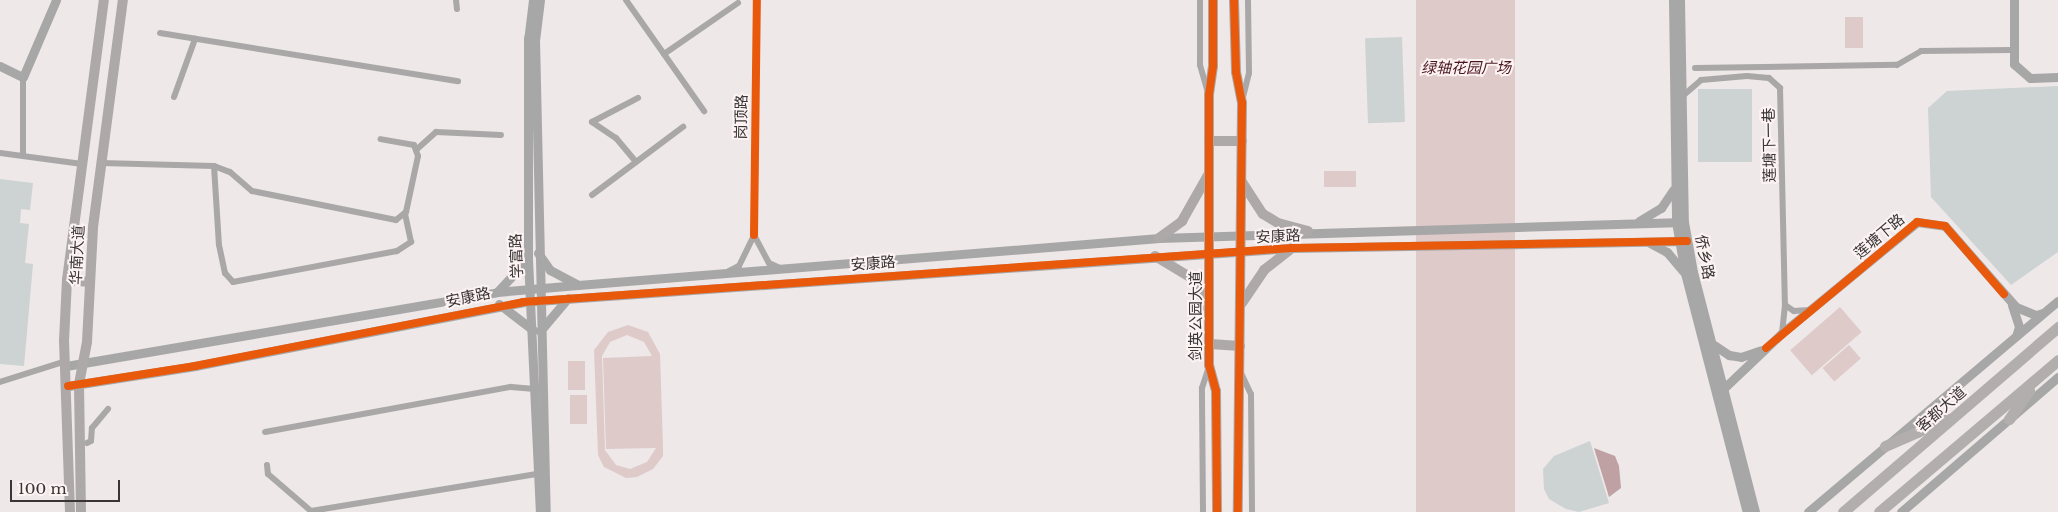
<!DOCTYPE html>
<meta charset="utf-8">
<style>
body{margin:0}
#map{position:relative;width:2058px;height:512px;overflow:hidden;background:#eee8e8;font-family:"Libre Baskerville","Noto Sans SC",serif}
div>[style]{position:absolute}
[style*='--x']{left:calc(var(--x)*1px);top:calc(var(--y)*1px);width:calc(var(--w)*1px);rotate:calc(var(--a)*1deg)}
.green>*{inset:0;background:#dfcaca;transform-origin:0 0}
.water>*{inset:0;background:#bfa1a3}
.building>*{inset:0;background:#ccd3d2;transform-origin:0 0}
.street>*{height:6px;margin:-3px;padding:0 3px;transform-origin:3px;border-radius:3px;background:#a9a7a7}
.secondary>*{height:9px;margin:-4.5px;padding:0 4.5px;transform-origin:4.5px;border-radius:4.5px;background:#a8a7a7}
.primary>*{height:10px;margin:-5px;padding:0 5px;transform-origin:5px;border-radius:5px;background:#ada9a9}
.highway>*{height:11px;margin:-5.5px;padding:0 5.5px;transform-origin:5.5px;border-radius:5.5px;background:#b2aeae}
.cycleway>*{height:8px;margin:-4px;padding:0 4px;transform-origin:4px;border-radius:4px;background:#e8590c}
span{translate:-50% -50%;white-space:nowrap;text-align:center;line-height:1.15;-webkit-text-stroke:4px #fdf3f3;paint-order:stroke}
.park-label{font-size:15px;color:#4a161d;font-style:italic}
.street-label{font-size:15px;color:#383535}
.scale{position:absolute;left:10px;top:480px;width:110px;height:22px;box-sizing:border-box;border:2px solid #383535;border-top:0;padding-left:6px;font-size:15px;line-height:18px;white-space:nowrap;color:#383535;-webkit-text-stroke:4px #fdf3f3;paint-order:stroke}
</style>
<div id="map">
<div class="green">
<i style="left:1416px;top:0;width:99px;height:512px"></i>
<i style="left:1845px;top:17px;width:18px;height:31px"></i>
<i style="left:1324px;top:171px;width:32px;height:16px"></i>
<i style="left:1840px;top:307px;width:33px;height:66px;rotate:49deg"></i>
<i style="clip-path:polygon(evenodd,628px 325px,648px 332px,660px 354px,663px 446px,663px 456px,653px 469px,637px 477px,626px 478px,604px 467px,598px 455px,594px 350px,608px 332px,628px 325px,627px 335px,644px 342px,652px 356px,603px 358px,606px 449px,656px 448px,647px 462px,630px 469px,616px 465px,605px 450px,602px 356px,610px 342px,627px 335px)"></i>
<i style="left:1849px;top:345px;width:18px;height:35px;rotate:49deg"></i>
<i style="left:568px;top:361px;width:17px;height:29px"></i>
<i style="left:570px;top:395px;width:17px;height:29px"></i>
</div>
<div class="water">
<i style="clip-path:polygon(1594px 448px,1615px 456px,1619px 466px,1621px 488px,1609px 497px)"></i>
</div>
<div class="building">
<i style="left:1402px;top:37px;width:85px;height:37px;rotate:88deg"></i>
<i style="clip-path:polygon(2058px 86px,2058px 252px,2011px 285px,1931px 197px,1928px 108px,1947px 91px)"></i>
<i style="left:1698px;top:89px;width:54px;height:73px"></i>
<i style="clip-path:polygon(0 179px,33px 183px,30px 210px,21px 209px,20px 223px,29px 224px,25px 263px,33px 264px,24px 366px,0 364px)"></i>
<i style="clip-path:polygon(1590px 441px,1609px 503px,1579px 512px,1566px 509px,1549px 499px,1544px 489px,1543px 469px,1554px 456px)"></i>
</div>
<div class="street">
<i style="--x:456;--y:0;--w:9;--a:84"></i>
<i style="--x:626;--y:0;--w:136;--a:54.9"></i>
<i style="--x:1200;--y:0;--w:65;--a:90"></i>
<i style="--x:1200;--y:65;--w:26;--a:74"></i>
<i style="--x:160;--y:33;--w:302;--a:9.2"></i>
<i style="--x:664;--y:54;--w:90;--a:-34.6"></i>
<i style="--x:1695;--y:68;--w:202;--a:-0.9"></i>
<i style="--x:1897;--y:65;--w:28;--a:-30"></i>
<i style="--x:1921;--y:51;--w:91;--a:-0.6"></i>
<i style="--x:23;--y:77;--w:78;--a:90"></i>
<i style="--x:1685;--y:94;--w:21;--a:-41"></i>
<i style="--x:1701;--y:80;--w:46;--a:-5"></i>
<i style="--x:1747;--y:76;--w:22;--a:5"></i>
<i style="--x:1769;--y:78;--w:15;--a:42"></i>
<i style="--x:1780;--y:88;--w:217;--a:88.7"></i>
<i style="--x:1785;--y:305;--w:28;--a:96"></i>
<i style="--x:174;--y:97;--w:62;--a:-70.1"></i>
<i style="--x:1243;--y:97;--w:25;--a:-76"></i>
<i style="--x:1249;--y:73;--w:73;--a:-90.8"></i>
<i style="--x:592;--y:122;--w:29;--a:34"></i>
<i style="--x:616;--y:138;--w:31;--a:50"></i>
<i style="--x:592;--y:122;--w:52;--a:-27.6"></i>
<i style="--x:416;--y:150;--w:27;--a:-42"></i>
<i style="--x:436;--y:132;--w:65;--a:2.6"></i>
<i style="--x:0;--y:153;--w:83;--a:7.6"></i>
<i style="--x:101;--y:163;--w:113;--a:1.5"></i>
<i style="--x:214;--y:166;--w:17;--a:21"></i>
<i style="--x:230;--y:172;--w:29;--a:41"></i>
<i style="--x:252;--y:191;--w:147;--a:11.4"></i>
<i style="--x:396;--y:220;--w:13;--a:-39"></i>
<i style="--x:406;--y:212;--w:57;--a:-77.9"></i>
<i style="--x:418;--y:156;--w:12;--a:-110"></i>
<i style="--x:414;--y:145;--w:34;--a:-170"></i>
<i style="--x:214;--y:166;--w:79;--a:86.4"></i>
<i style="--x:219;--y:245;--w:29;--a:78"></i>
<i style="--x:225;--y:273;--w:12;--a:48"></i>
<i style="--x:233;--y:282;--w:167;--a:-10.7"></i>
<i style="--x:397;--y:251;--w:17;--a:-33"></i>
<i style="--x:411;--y:242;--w:29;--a:-102"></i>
<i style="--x:592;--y:195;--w:114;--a:-36.8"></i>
<i style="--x:754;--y:235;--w:32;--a:62"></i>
<i style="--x:769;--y:263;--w:12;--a:24"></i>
<i style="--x:729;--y:271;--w:11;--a:-27"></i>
<i style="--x:739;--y:266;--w:34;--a:-64"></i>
<i style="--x:754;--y:235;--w:235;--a:-89.3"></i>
<i style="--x:1785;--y:305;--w:11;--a:34"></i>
<i style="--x:1794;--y:311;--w:15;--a:-4"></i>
<i style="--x:1241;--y:373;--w:23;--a:65"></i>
<i style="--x:1251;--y:394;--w:118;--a:89.5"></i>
<i style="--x:0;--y:382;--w:69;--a:-17.7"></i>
<i style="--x:265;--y:432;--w:250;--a:-10.4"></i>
<i style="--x:511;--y:387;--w:24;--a:5"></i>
<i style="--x:87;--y:443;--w:4;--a:-27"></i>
<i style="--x:91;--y:441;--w:13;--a:-86"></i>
<i style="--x:92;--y:428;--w:25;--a:-50"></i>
<i style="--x:267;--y:465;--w:9;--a:84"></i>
<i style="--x:268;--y:474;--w:57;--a:40.7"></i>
<i style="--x:311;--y:511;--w:230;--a:-9.3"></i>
<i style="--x:1203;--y:512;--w:124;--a:-90.5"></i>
<i style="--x:1202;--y:388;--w:22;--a:-72"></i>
</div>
<div class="secondary">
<i style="--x:533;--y:0;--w:38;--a:97"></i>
<i style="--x:528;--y:38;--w:221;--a:90"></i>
<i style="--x:528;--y:259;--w:253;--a:87.3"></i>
<i style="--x:540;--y:0;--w:39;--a:97"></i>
<i style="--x:535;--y:39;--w:473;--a:88.7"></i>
<i style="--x:1673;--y:0;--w:222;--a:89.2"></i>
<i style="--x:1676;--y:222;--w:52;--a:80"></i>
<i style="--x:1685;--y:273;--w:247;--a:75.5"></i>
<i style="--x:1680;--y:0;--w:222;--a:89"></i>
<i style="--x:1684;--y:222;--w:51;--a:79.8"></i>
<i style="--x:1693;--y:272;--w:248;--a:75.5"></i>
<i style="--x:2014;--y:0;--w:64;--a:90"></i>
<i style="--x:2014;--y:64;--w:21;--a:41"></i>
<i style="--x:2030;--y:78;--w:28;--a:-2"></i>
<i style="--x:0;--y:66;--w:25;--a:26"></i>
<i style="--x:23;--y:77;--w:84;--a:-66.8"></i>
<i style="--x:1639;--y:221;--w:26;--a:-31"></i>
<i style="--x:1661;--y:208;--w:22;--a:-56"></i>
<i style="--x:1650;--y:243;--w:19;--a:28"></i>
<i style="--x:1667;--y:252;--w:25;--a:50"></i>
<i style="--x:538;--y:253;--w:21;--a:55"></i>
<i style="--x:550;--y:270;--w:32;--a:28"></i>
<i style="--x:497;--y:292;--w:45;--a:-46.8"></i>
<i style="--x:499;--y:304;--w:43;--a:37.4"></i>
<i style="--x:2012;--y:305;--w:23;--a:72"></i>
<i style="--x:2019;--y:327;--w:9;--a:108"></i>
<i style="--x:540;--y:331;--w:43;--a:-49.7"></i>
<i style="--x:1711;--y:343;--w:22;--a:34"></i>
<i style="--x:1729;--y:355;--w:12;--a:9"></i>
<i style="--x:1741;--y:357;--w:21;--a:-19"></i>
<i style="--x:66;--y:366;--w:437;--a:-9.7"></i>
<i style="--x:497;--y:292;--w:81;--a:-4.9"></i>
<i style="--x:578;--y:285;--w:583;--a:-4.62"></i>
<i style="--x:1159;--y:238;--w:525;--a:-1.75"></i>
<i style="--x:68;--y:386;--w:129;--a:-8.9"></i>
<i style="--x:195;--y:366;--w:334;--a:-11"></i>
<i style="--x:523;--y:302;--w:771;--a:-4.02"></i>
<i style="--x:1292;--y:248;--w:395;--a:-1"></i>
<i style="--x:1723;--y:389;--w:81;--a:-43.5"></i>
<i style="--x:1782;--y:333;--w:175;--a:-39.4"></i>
<i style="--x:1917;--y:222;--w:28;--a:8"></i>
<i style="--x:1945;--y:226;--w:108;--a:48.8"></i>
<i style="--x:2016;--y:307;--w:22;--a:22"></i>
<i style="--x:2036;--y:315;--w:7;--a:-16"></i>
<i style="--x:1808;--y:512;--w:327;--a:-40.2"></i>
<i style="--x:1901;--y:512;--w:207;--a:-40.7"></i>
</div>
<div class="primary">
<i style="--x:1213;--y:0;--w:66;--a:90"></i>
<i style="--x:1213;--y:66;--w:29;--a:98"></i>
<i style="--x:1209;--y:95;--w:270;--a:90"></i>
<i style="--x:1209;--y:365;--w:27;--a:75"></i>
<i style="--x:1216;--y:391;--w:121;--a:89.5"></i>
<i style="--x:1234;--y:0;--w:72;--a:88.4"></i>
<i style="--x:1236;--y:72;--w:32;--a:79"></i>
<i style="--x:1242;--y:103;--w:409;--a:90.6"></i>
<i style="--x:1209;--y:141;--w:33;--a:0"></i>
<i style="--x:1242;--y:182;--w:38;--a:57"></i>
<i style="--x:1263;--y:214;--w:17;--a:31"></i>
<i style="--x:1278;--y:223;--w:31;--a:15"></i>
<i style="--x:1159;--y:238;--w:29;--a:-36"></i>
<i style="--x:1182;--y:221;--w:53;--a:-60.5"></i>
<i style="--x:1155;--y:256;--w:47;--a:31"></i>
<i style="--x:1195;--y:280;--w:30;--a:66"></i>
<i style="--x:67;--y:280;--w:23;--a:5"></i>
<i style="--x:1242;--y:303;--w:40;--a:-56"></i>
<i style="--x:1264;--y:270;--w:36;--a:-38"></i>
<i style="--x:1210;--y:344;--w:30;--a:4"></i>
<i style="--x:70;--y:512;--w:171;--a:-92"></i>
<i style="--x:64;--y:341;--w:61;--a:-87.2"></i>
<i style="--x:67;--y:280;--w:282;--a:-82.5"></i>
<i style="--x:81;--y:512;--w:128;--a:-90.9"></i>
<i style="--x:79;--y:384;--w:43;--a:-79.2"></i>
<i style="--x:87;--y:342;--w:115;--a:-87"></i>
<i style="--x:93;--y:227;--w:229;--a:-82.5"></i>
</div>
<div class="highway">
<i style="--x:2009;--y:419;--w:35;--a:-55"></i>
<i style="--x:1885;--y:446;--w:68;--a:-23.5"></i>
<i style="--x:1843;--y:512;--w:284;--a:-40.7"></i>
<i style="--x:1879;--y:512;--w:235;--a:-40.3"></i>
</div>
<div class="cycleway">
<i style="--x:1213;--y:0;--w:66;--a:90"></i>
<i style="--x:1213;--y:66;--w:29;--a:98"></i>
<i style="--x:1209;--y:95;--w:270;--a:90"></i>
<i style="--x:1209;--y:365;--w:27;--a:75"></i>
<i style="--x:1216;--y:391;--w:121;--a:89.5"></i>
<i style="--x:1234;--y:0;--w:72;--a:88.4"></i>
<i style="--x:1236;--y:72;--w:32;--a:79"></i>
<i style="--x:1242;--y:103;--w:409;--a:90.6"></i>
<i style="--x:754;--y:235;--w:235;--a:-89.3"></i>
<i style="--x:1766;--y:348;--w:197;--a:-39.8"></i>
<i style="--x:1917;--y:222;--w:28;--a:8"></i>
<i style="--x:1945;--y:226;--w:90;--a:49.1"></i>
<i style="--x:68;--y:386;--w:129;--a:-8.9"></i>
<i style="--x:195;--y:366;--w:334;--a:-11"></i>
<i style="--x:523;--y:302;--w:771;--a:-4.02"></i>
<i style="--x:1292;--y:248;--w:395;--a:-1"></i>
</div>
<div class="park-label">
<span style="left:1466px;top:68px">绿轴花园广场</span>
</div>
<div class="street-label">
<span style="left:741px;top:117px;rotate:-89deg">岗顶路</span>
<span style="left:1769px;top:145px;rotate:-91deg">莲塘下一巷</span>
<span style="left:1278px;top:236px;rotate:-3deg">安康路</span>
<span style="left:1879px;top:236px;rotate:-40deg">莲塘下路</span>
<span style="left:77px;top:255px;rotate:-87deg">华南大道</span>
<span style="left:516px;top:256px;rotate:-92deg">学富路</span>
<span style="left:1705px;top:257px;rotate:79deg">侨乡路</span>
<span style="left:873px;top:263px;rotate:-4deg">安康路</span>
<span style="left:468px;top:297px;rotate:-12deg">安康路</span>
<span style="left:1196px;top:316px;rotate:-90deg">剑英公园大道</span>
<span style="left:1941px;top:409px;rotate:-41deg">客都大道</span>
</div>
<div class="scale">100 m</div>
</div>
